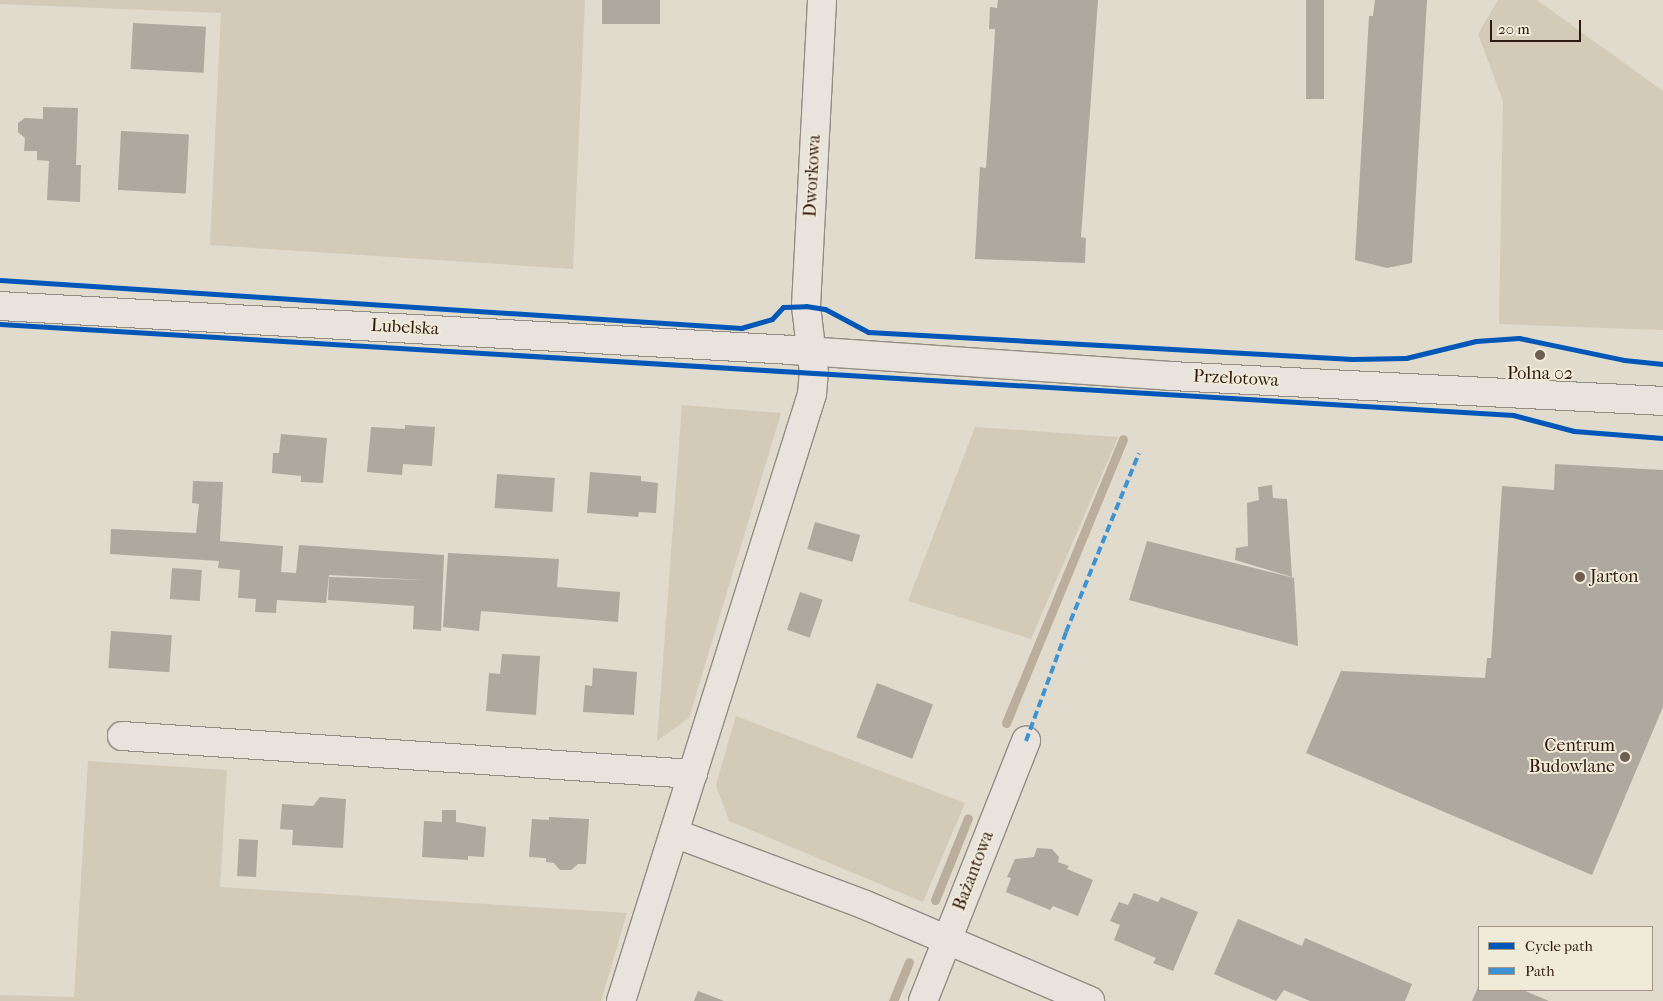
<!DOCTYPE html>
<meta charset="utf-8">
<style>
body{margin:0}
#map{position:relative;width:1663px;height:1001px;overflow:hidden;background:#e0dbcd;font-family:"IM FELL French Canon",serif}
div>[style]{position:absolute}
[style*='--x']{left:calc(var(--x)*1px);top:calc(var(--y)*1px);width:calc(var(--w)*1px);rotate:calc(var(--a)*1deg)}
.green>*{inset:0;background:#d3cab8}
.stream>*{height:9px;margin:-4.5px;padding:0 4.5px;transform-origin:4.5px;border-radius:4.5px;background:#baaf9c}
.building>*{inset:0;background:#aea89e;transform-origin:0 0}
.roads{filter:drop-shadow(1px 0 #928c83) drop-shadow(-1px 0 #928c83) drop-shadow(0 1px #928c83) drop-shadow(0 -1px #928c83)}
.minor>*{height:28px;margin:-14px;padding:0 14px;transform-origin:14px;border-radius:14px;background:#e8e4dd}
.quiet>*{height:4px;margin-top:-2px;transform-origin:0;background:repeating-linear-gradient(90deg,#3d93d2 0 8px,transparent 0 12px)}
.cycleway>*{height:5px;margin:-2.5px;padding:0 2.5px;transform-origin:2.5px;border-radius:2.5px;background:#0057b8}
.dots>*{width:14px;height:14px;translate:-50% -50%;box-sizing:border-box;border:2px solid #f0ead9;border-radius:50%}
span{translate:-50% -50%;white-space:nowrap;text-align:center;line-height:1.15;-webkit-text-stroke:4px #f0ead9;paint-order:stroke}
.street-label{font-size:18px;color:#30190e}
.poi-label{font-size:18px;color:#30190e}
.left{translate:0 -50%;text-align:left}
.right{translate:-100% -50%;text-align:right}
.legend{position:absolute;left:1478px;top:926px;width:175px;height:65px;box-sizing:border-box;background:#f0ead9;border:1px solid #a39688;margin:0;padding:6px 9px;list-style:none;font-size:15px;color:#30190e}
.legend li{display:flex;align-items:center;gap:10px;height:25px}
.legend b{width:25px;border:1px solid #a39688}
.scale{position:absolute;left:1490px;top:20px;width:91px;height:22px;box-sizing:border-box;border:2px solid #30190e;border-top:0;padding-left:6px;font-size:15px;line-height:18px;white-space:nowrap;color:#30190e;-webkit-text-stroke:4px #f0ead9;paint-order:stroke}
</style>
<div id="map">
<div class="green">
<i style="clip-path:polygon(0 0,585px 0,573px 269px,210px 245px,221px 13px,0 4px)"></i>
<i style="clip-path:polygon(1498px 0,1537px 0,1663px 91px,1663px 330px,1499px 324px,1503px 101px,1478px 34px)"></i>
<i style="clip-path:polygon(682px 405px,781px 413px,689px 718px,657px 741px)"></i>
<i style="clip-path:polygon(975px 427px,1118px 437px,1031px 639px,908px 601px)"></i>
<i style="clip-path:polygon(736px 716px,965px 803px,923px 902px,729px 821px,716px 785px)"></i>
<i style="clip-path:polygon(88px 761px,227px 770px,220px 887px,627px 913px,601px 1001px,0 1001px,0 995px,74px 997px)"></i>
</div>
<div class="stream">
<i style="--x:1006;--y:723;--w:307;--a:-67.6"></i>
<i style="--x:935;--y:900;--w:88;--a:-68.1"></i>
<i style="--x:893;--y:1001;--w:42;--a:-67.7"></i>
</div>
<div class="building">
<i style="left:602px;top:0;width:58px;height:24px"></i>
<i style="clip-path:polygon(998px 0,1098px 0,1081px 237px,1086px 238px,1085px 263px,975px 259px,980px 167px,986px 168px,994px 49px,995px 29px,989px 29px,990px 7px,997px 8px)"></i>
<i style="left:1306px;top:0;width:18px;height:99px"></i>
<i style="clip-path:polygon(1375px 0,1427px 0,1412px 263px,1387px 268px,1355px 260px,1369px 16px,1373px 16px)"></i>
<i style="left:133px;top:23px;width:73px;height:46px;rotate:3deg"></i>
<i style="clip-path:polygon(43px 107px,78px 108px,76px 165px,81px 165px,80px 202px,47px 200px,49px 161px,37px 160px,37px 151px,24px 151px,25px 138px,18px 132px,18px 123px,25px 118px,43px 119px)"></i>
<i style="left:121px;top:131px;width:68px;height:59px;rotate:3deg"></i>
<i style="clip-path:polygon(405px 425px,435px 427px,432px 466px,403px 464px,402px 475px,367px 472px,371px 427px,405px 429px)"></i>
<i style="clip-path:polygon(281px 434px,327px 438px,323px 483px,301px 482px,301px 476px,272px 473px,273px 453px,279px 453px)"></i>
<i style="clip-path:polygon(1555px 464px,1663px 470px,1663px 707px,1592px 875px,1306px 753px,1341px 671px,1485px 678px,1487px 658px,1491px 658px,1502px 486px,1554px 490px)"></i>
<i style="clip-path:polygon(590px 472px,641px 476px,641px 481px,658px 483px,656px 513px,639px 512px,638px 517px,587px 513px)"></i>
<i style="left:497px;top:474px;width:58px;height:34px;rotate:4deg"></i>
<i style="clip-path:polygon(193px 481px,223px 482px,220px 541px,283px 546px,281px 572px,296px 573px,299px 545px,444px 555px,441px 631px,413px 629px,414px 606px,328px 600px,329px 577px,424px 580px,329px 575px,326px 603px,277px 600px,276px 613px,255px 612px,256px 599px,238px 598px,240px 570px,218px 568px,219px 561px,110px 554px,111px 529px,196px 533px,199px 504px,192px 503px)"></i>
<i style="clip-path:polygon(1272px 485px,1273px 498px,1287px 499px,1292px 577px,1235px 560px,1236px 548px,1248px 546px,1247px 503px,1259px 500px,1258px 487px)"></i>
<i style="left:815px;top:522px;width:47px;height:28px;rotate:16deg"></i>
<i style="clip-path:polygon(1147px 541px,1294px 578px,1298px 646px,1129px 600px)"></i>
<i style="clip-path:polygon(448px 553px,559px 559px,557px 587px,620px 592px,618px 622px,481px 611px,479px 631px,443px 627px)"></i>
<i style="left:172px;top:568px;width:30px;height:31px;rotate:4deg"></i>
<i style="left:800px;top:592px;width:24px;height:40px;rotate:19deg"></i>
<i style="left:111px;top:631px;width:61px;height:37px;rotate:4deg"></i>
<i style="clip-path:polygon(502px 654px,540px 656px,536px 715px,486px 711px,489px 673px,500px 674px)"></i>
<i style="clip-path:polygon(593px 668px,637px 672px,634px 715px,583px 712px,585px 685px,592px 686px)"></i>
<i style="left:877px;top:683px;width:60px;height:58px;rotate:21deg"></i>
<i style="clip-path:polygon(320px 797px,346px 799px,343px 848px,292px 845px,293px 830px,280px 829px,282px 804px,313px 806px)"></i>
<i style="clip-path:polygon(442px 810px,456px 810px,456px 822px,486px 827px,484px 857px,468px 856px,468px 860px,422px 857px,424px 821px,442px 822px)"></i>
<i style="clip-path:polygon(549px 817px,589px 819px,586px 864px,578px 864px,571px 870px,560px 870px,554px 863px,546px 862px,546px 858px,529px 857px,532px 819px,549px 820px)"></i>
<i style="left:239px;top:839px;width:19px;height:37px;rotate:3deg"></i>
<i style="clip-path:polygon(1037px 848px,1052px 849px,1059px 857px,1058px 862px,1069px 866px,1067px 869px,1093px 880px,1078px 916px,1053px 906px,1050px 910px,1006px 892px,1011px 878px,1007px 877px,1015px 859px,1034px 857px)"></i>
<i style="clip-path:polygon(1134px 893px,1158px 902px,1161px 897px,1198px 912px,1173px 971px,1153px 963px,1156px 958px,1114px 940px,1120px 925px,1110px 921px,1119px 902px,1128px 905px)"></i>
<i style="clip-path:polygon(1238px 919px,1302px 946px,1305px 938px,1412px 984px,1405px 1001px,1310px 1001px,1284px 990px,1276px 1001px,1214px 974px)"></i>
<i style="clip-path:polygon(1479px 985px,1479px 990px,1523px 990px,1549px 1001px,1472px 1001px)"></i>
<i style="clip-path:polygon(698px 991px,724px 1001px,694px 1001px)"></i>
</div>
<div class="roads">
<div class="minor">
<i style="--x:0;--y:306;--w:792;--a:3.18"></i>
<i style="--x:791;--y:350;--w:381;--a:3.9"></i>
<i style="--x:1171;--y:376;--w:493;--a:2.9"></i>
<i style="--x:122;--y:736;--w:572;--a:3.81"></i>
<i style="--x:674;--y:833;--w:202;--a:20.6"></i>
<i style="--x:863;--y:904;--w:247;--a:23.1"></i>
<i style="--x:621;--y:1001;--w:636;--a:-72.53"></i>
<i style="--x:812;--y:394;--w:21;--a:-85"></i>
<i style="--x:814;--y:373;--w:67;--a:-96.8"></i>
<i style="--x:806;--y:306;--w:306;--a:-87"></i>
<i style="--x:923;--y:1001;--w:280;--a:-68.4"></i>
</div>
</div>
<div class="quiet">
<i style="--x:1026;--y:741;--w:116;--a:-69.8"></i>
<i style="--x:1066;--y:632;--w:193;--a:-67.8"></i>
</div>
<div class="cycleway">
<i style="--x:0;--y:280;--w:743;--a:3.71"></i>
<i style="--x:741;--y:328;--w:32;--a:-16"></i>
<i style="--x:772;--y:319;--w:16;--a:-47"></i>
<i style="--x:783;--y:307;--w:23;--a:-2"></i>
<i style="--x:806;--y:306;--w:19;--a:9"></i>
<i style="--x:825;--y:309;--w:49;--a:28.1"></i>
<i style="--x:868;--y:332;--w:485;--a:3.2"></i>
<i style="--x:1352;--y:359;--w:54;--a:-1.1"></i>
<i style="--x:1406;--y:358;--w:72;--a:-13.7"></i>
<i style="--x:1476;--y:341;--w:43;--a:-4"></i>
<i style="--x:1519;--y:338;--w:107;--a:11.8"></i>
<i style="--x:1624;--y:360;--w:39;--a:6"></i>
<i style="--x:0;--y:324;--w:1516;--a:3.44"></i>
<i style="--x:1513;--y:415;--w:63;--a:14.7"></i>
<i style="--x:1574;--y:431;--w:89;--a:4.5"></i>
</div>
<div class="dots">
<i style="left:1540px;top:355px;background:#6e5d51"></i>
<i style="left:1580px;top:577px;background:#6e5d51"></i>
<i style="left:1625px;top:757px;background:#6e5d51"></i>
</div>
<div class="street-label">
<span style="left:813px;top:176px;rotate:-87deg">Dworkowa</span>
<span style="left:405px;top:328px;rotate:3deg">Lubelska</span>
<span style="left:1236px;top:379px;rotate:3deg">Przelotowa</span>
<span style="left:974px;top:871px;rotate:-69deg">Bażantowa</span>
</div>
<div class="poi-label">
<span style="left:1540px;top:374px">Polna 02</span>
<span class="left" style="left:1590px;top:577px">Jarton</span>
<span class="right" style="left:1615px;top:757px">Centrum<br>Budowlane</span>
</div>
<ul class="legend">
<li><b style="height:6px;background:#0057b8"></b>Cycle path</li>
<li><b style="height:6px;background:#3d93d2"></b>Path</li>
</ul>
<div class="scale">20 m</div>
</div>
